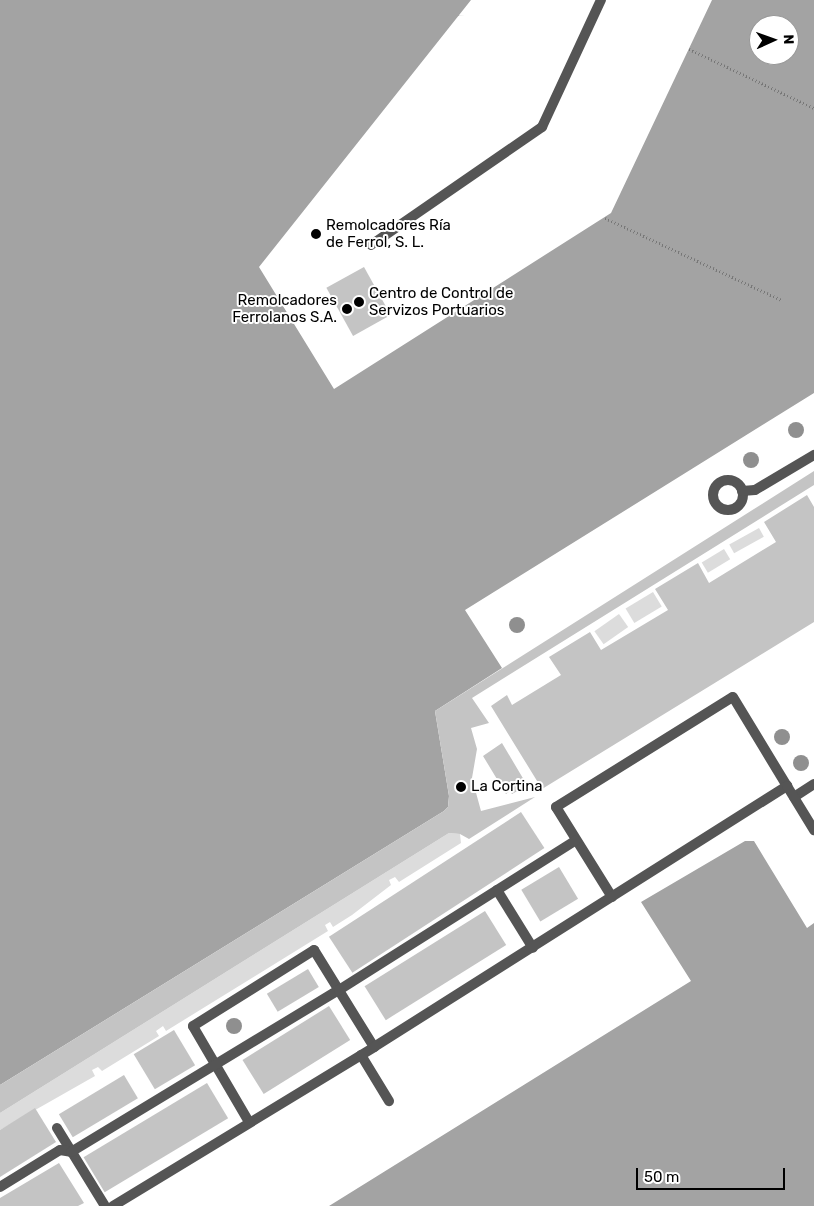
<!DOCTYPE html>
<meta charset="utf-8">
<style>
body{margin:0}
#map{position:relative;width:814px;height:1206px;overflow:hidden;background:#fff;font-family:Rubik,sans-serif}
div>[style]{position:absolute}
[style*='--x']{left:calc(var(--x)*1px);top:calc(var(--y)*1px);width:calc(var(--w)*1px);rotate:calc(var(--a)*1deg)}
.green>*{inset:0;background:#dcdcdc;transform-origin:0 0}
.water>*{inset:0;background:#a3a3a3}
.building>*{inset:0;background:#c4c4c4;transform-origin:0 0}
.path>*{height:3px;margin-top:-1.5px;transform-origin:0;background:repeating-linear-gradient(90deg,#777 0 1px,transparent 0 3.5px)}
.service>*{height:10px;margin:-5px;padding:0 5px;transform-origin:5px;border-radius:5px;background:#555}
.service>.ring{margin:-5px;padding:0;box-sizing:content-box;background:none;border:10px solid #555;border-radius:50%}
.trees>*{width:16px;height:16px;margin:-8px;border-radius:50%;background:#8f8f8f}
.dots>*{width:14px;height:14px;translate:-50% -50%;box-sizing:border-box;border:2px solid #fff;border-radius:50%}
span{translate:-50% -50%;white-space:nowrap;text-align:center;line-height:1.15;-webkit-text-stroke:4px #fff;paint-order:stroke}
.poi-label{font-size:15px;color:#000}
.left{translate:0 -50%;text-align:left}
.right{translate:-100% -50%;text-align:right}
.north{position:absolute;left:749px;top:15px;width:50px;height:50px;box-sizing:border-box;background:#fff;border:1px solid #999;border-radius:50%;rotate:88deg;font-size:14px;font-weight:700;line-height:20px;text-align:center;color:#000}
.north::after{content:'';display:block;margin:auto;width:18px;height:22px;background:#000;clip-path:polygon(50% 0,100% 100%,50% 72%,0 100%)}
.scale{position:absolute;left:636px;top:1168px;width:149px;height:22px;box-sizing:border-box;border:2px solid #000;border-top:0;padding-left:6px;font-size:15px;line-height:18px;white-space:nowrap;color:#000;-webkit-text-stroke:4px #fff;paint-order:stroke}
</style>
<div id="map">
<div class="green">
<i style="left:759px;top:528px;width:10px;height:34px;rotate:61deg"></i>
<i style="left:724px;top:549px;width:12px;height:26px;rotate:59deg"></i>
<i style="left:653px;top:592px;width:17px;height:32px;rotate:59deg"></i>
<i style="left:619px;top:614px;width:16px;height:30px;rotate:55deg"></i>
<i style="clip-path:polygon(449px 833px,460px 834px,461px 843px,399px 882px,395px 877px,389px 880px,391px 885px,352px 915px,333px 927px,330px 922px,325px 925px,328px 931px,166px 1031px,163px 1026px,156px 1031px,159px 1036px,102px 1071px,98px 1067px,92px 1070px,95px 1076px,0 1130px,0 1113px)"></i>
</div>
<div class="water">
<i style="clip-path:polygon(evenodd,0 0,471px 0,259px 267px,334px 389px,611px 213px,712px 0,814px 0,814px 393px,465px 610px,502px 668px,435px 711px,449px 796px,448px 807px,444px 811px,0 1085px,0 0,759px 25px,789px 25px,789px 55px,759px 55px,759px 25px)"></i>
<i style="clip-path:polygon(745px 841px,754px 841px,807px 928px,814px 923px,814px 1206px,329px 1206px,691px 981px,641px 902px)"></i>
</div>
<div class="building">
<i style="left:364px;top:267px;width:55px;height:43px;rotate:61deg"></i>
<i style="clip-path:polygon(814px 471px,814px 485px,472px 698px,489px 723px,471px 728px,477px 749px,472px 778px,481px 811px,535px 797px,469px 839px,460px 834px,449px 833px,0 1113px,0 1085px,444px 811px,448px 807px,449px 796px,435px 711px)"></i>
<i style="clip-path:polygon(807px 495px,814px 507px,814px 622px,542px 789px,491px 706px,507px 695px,512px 705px,561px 675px,549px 657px,590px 632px,601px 650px,668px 610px,655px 589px,698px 563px,709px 583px,776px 542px,764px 522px)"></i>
<i style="clip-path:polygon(502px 743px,524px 780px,521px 782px,523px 788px,512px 794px,510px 791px,506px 794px,483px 756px)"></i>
<i style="left:521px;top:812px;width:43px;height:229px;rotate:57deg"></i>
<i style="left:559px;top:867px;width:37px;height:44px;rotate:59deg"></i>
<i style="left:485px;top:911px;width:40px;height:142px;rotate:58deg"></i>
<i style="left:308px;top:969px;width:21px;height:48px;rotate:59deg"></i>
<i style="left:329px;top:1006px;width:40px;height:102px;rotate:58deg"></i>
<i style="left:174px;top:1030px;width:41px;height:47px;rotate:59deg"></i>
<i style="left:124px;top:1075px;width:27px;height:76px;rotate:59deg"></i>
<i style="left:207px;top:1083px;width:41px;height:144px;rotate:59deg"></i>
<i style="clip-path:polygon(35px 1108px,56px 1142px,0 1177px,0 1130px)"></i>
<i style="clip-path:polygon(59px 1163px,84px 1203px,78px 1206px,0 1206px,0 1198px)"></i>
</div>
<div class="path">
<i style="--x:689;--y:49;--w:138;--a:25.3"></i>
<i style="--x:605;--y:218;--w:195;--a:24.9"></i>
</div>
<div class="service">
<i style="--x:371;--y:245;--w:208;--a:-34.6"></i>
<i style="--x:542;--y:127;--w:140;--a:-65.1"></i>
<i class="ring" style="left:713px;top:480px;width:20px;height:20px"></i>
<i style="--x:742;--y:491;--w:13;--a:-4"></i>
<i style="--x:755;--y:490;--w:69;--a:-30.7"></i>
<i style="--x:794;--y:797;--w:24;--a:-33"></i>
<i style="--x:497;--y:890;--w:68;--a:58.2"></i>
<i style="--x:612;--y:897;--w:106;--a:-121.9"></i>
<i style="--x:556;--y:807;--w:208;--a:-31.9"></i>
<i style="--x:733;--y:697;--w:104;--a:58.8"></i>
<i style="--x:361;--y:1055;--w:54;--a:58.7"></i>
<i style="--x:249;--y:1122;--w:111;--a:-120.3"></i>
<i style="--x:193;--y:1026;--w:143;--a:-32.1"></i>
<i style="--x:314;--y:950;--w:114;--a:58.3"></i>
<i style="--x:57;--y:1128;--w:92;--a:58.4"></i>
<i style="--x:0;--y:1187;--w:70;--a:-31.7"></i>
<i style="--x:60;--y:1150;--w:11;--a:10"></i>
<i style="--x:71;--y:1152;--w:313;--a:-31.2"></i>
<i style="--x:339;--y:990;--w:280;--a:-32.3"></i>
<i style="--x:113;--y:1206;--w:306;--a:-31.3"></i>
<i style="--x:374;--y:1047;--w:489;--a:-32.3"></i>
<i style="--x:787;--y:786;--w:52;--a:58.5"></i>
</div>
<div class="trees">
<i style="left:796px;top:430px"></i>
<i style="left:751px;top:460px"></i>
<i style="left:517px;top:625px"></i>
<i style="left:782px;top:737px"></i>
<i style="left:801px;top:763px"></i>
<i style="left:234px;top:1026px"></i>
</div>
<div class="dots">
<i style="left:316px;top:234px;background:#000"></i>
<i style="left:359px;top:302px;background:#000"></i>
<i style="left:347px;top:309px;background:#000"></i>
<i style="left:461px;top:787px;background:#000"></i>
</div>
<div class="poi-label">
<span class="left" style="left:326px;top:234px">Remolcadores Ría<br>de Ferrol, S. L.</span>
<span class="left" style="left:369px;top:302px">Centro de Control de<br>Servizos Portuarios</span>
<span class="right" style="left:337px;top:309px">Remolcadores<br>Ferrolanos S.A.</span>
<span class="left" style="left:471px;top:787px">La Cortina</span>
</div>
<div class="north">N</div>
<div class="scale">50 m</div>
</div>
